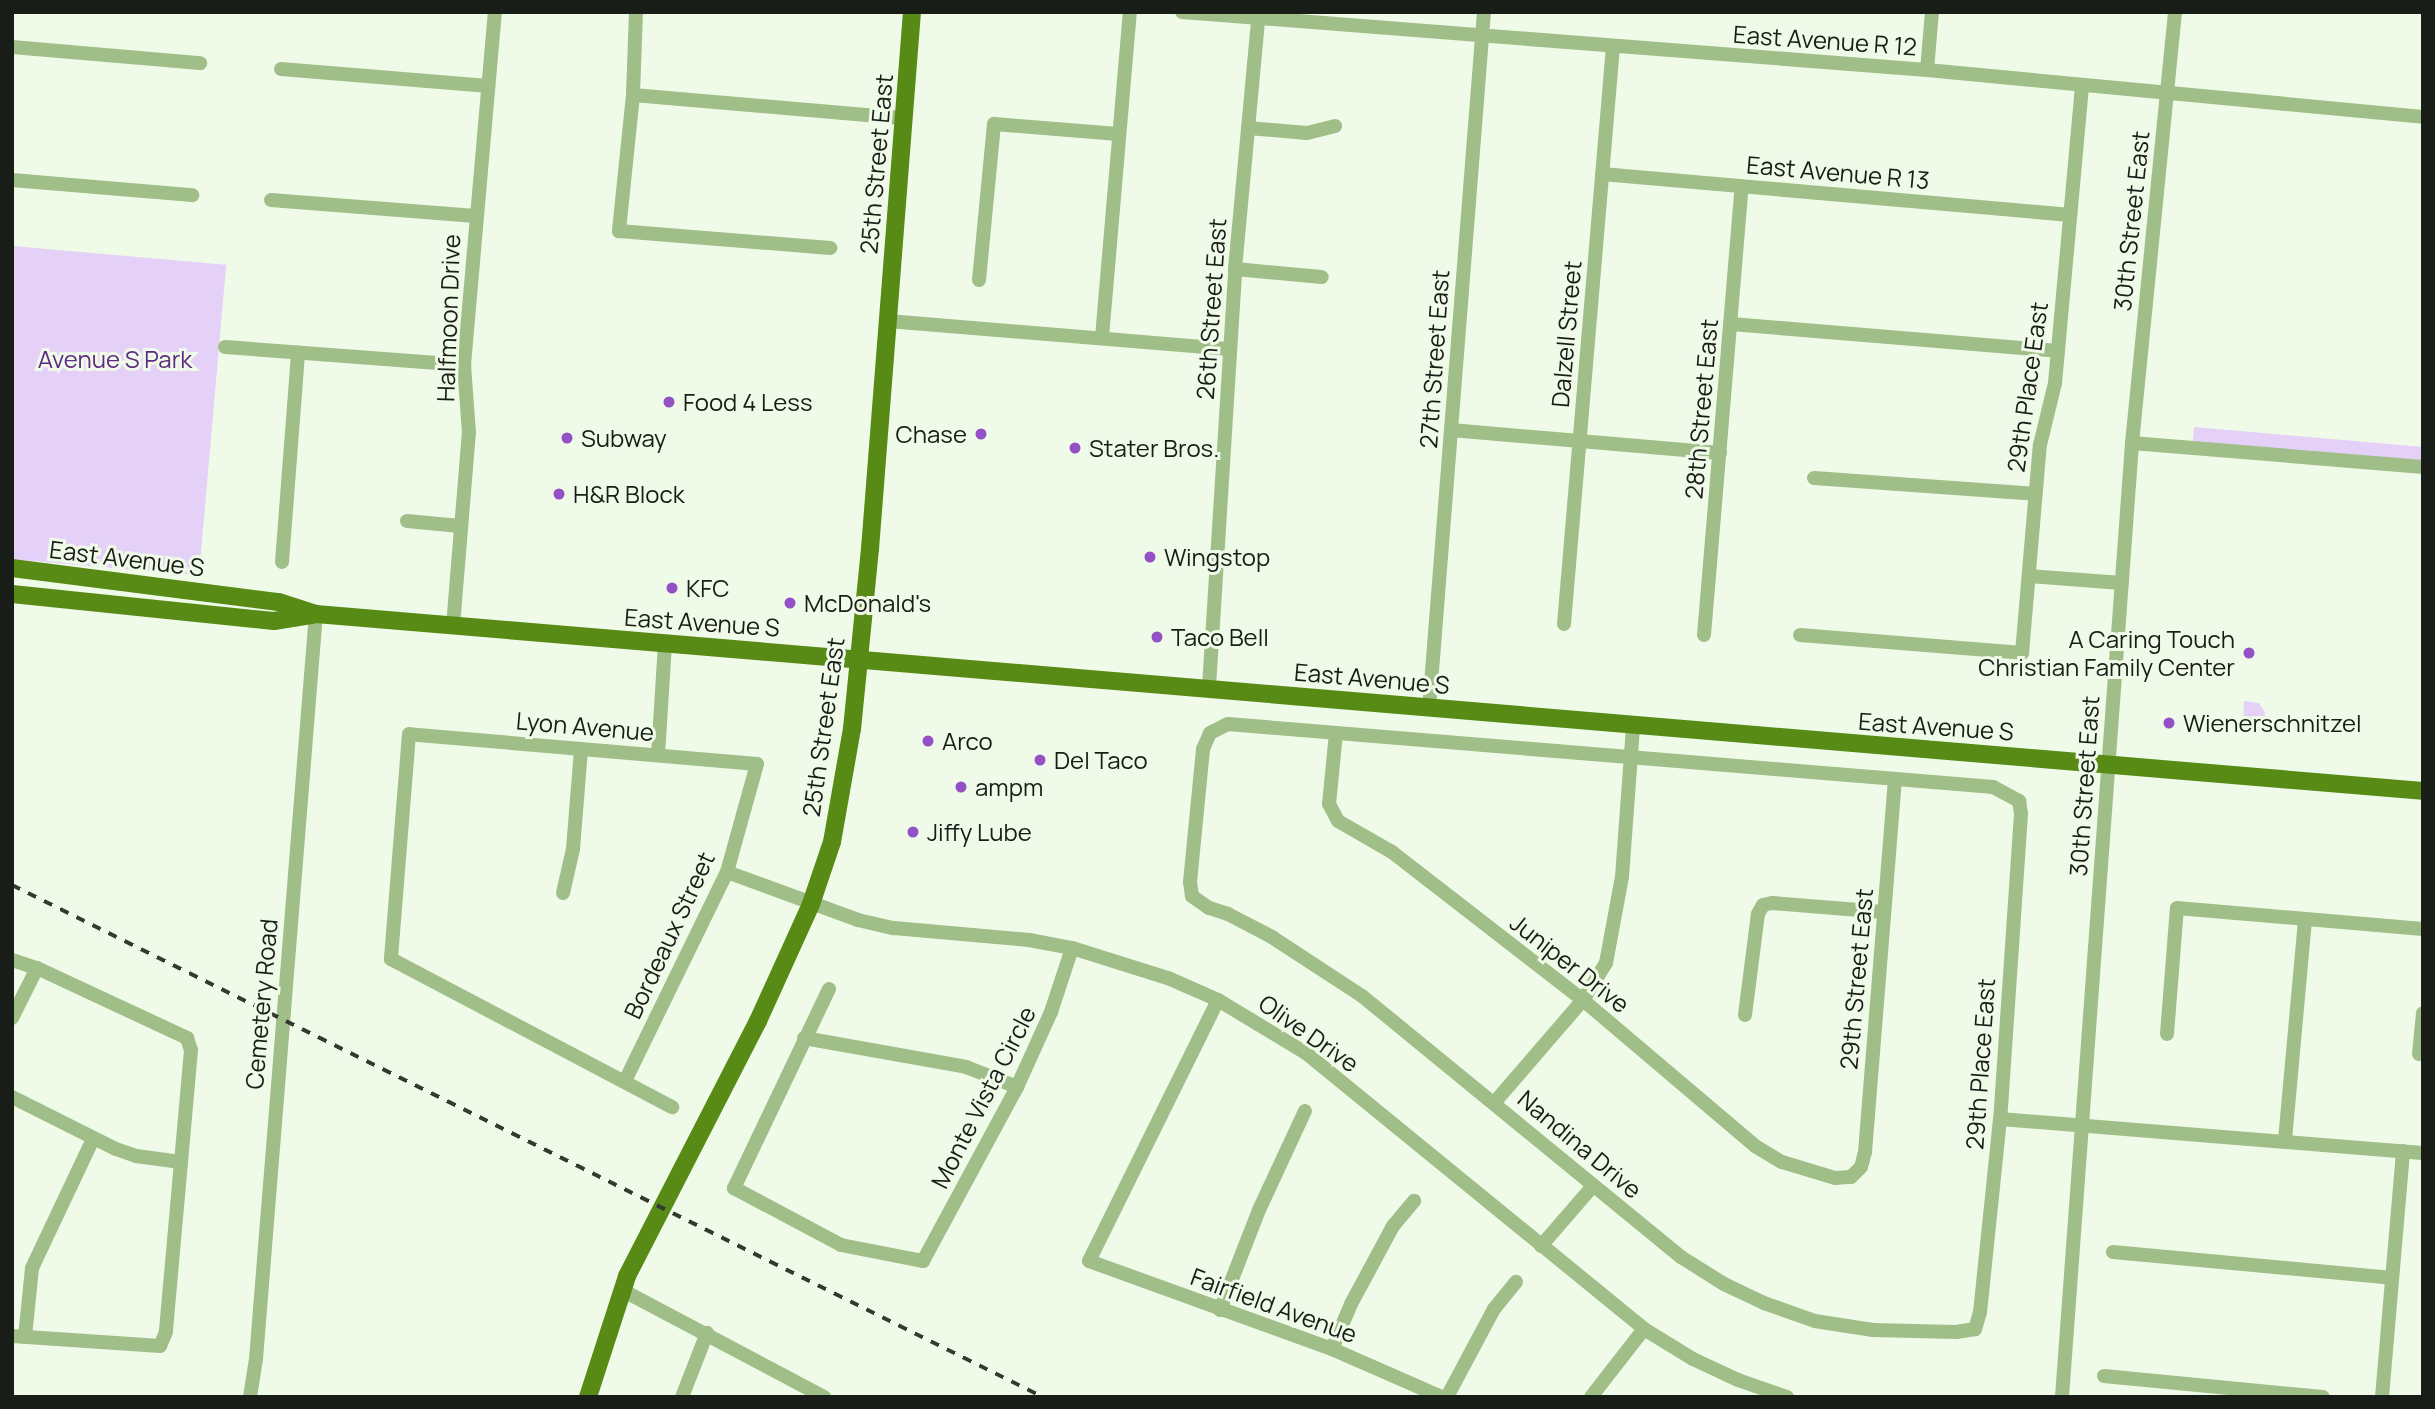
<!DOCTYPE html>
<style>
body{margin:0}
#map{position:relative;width:2435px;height:1409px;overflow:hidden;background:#f0fae9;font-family:Manrope,sans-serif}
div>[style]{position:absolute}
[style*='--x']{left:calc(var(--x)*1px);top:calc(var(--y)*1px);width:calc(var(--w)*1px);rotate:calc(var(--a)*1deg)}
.green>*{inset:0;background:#e5d1f8;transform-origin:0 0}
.minor>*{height:14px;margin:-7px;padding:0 7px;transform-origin:7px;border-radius:7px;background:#a0be88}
.major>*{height:18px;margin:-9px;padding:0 9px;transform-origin:9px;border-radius:9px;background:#578b16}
.rail>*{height:3.5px;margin-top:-1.75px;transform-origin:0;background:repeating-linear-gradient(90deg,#353932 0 9px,transparent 0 18px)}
.dots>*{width:19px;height:19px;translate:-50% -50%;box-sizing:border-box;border:4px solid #f0fae9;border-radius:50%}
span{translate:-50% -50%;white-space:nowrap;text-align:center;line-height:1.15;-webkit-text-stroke:6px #f0fae9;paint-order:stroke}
.street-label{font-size:24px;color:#191d17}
.park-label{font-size:24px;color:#5f2984}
.poi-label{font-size:24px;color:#191d17}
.left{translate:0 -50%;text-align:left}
.right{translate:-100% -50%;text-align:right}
.frame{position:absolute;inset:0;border:14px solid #191d17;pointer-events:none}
</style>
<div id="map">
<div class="green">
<i style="left:12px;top:246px;width:215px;height:312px;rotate:5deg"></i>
<i style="left:2194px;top:427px;width:230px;height:16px;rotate:5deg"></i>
<i style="clip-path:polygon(2244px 701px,2259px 703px,2265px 712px,2264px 724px,2243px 722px)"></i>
</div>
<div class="minor">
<i style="--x:636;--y:12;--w:83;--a:92.1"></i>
<i style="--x:633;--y:95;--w:137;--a:95.9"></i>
<i style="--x:619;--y:231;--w:212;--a:4.6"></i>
<i style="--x:1182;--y:12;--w:747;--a:4.45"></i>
<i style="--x:1927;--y:70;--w:498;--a:5.4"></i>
<i style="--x:12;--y:47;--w:189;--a:4.9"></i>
<i style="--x:281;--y:69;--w:208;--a:4.7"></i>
<i style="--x:1927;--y:70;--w:58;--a:-85.1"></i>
<i style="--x:633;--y:95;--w:272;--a:4.9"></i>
<i style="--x:1248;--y:128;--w:59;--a:4.8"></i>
<i style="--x:1307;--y:133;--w:29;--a:-14"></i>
<i style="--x:1602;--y:174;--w:470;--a:5"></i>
<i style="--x:12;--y:180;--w:181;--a:4.8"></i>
<i style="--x:271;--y:200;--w:205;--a:4.5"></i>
<i style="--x:1235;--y:269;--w:87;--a:5.3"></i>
<i style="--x:979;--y:280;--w:157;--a:-84.5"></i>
<i style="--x:994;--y:124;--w:124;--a:4.6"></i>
<i style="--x:888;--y:321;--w:343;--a:4.7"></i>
<i style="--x:1731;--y:324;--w:328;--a:4.7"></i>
<i style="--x:1102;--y:337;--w:326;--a:-85.1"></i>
<i style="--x:225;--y:347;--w:240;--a:4.3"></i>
<i style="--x:1451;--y:430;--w:270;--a:4.9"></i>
<i style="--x:2132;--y:443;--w:292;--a:4.7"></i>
<i style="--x:1814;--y:478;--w:222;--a:4.1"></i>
<i style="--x:407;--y:521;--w:53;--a:5.4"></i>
<i style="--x:282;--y:562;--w:210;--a:-85.6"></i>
<i style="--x:2030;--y:576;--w:92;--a:4.4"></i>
<i style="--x:1564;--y:624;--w:579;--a:-85.15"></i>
<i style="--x:453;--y:626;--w:194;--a:-85.3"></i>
<i style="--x:469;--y:433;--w:68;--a:-94.2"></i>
<i style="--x:464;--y:365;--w:354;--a:-85"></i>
<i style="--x:1704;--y:635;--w:450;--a:-85.2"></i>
<i style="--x:1800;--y:635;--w:223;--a:4.6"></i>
<i style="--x:2022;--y:653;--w:209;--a:-85.1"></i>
<i style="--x:2040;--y:445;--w:64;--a:-76.4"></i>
<i style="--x:2055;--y:383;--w:299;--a:-84.8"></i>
<i style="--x:1209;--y:687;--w:419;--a:-86.4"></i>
<i style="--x:1235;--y:269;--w:251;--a:-84.7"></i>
<i style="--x:1429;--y:709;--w:699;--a:-85.49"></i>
<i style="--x:1228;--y:724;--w:768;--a:4.71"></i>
<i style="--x:1993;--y:787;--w:30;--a:28"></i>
<i style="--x:2019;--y:801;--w:13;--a:81"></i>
<i style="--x:2021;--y:814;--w:306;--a:93.9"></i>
<i style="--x:2000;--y:1119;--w:194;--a:95.9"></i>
<i style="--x:1980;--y:1312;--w:18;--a:106"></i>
<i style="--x:1975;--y:1329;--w:19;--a:171"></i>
<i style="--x:1956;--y:1332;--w:83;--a:-178.6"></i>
<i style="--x:1873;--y:1330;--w:59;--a:-171.2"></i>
<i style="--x:1815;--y:1321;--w:54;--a:-160.6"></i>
<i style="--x:1764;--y:1303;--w:44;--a:-154.6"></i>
<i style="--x:1724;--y:1284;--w:51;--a:-147.9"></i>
<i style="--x:1681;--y:1257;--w:412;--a:-140.7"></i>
<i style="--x:1362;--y:996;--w:108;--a:-146.8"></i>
<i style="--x:1272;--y:937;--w:50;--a:-152.4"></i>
<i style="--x:1228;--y:914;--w:20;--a:-162"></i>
<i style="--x:1209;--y:908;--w:21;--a:-145"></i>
<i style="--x:1192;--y:896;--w:14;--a:-98"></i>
<i style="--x:1190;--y:882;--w:134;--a:-84.4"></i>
<i style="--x:1203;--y:749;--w:17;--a:-66"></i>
<i style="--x:1210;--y:733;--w:20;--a:-27"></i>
<i style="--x:1336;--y:733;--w:71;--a:95.6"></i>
<i style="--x:1329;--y:804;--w:19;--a:62"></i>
<i style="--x:1338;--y:821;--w:62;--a:29.9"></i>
<i style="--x:1392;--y:852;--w:242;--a:37.8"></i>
<i style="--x:1583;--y:1000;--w:226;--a:40.3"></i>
<i style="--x:1755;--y:1146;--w:31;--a:31"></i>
<i style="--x:1782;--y:1162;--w:55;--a:16.8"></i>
<i style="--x:1835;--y:1178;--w:16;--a:-4"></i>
<i style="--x:1851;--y:1177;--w:14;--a:-45"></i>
<i style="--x:1861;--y:1167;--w:16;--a:-75"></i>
<i style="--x:1865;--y:1152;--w:374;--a:-85.4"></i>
<i style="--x:658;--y:755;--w:111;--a:-86.4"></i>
<i style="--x:727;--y:872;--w:140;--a:20.1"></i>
<i style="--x:858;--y:920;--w:37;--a:13"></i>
<i style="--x:894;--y:928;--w:136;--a:5.1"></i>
<i style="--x:1029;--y:940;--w:44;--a:10.5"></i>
<i style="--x:1072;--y:948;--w:101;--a:17.4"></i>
<i style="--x:1168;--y:978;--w:55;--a:23.7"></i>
<i style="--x:1218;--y:1000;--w:103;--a:31.1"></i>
<i style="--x:1306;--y:1053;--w:436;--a:39.2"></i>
<i style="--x:1644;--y:1329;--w:57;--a:31.5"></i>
<i style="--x:1693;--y:1359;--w:50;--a:25"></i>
<i style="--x:1738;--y:1380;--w:52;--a:19.1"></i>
<i style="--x:563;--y:893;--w:45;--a:-77.2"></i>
<i style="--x:573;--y:849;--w:100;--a:-85.4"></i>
<i style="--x:12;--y:960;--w:26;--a:18"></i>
<i style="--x:37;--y:968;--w:166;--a:25"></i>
<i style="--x:187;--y:1038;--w:13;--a:72"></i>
<i style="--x:191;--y:1050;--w:283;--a:95.1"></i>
<i style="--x:166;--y:1332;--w:15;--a:113"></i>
<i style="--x:160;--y:1346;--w:148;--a:-176.1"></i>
<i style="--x:829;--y:989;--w:221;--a:115.5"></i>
<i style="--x:734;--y:1188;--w:121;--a:28"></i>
<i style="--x:841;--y:1245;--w:84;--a:11"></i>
<i style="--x:923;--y:1261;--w:198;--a:-61.6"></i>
<i style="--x:1017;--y:1087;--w:82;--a:-65.6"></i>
<i style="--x:1051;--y:1012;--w:67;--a:-71.8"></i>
<i style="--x:1218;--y:1000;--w:291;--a:116.3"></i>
<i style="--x:1089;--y:1261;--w:258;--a:19.9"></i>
<i style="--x:1332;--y:1349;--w:120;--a:23.6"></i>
<i style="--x:1745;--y:1015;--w:102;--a:-82.7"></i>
<i style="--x:1758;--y:914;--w:10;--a:-61"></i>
<i style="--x:1763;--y:905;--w:9;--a:-13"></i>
<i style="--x:1772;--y:903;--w:112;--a:4.6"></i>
<i style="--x:12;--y:1018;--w:56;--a:-63.4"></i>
<i style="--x:2167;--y:1034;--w:126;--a:-85.5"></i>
<i style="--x:2177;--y:908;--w:247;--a:4.9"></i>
<i style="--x:804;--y:1038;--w:165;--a:10.1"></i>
<i style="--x:966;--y:1067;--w:55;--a:21.4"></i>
<i style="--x:2419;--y:1054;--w:41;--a:-84.4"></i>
<i style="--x:625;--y:1081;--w:233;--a:-64"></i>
<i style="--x:727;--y:872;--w:112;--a:-74.5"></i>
<i style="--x:757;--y:764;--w:349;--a:-175.1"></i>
<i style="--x:409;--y:734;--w:226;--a:94.6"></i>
<i style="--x:391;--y:959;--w:318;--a:27.8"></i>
<i style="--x:12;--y:1097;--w:116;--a:26.6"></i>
<i style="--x:116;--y:1149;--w:21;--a:19"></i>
<i style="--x:136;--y:1156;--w:45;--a:7.6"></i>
<i style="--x:1494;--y:1103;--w:136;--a:-49.2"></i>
<i style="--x:1583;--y:1000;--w:44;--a:-58.1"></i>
<i style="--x:1606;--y:963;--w:87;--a:-79.5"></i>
<i style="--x:1622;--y:877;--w:151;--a:-85.8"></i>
<i style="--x:2000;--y:1119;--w:424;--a:4.6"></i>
<i style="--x:2285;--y:1140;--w:222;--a:-84.8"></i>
<i style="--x:1541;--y:1246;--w:79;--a:-49.1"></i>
<i style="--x:2113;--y:1252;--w:280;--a:5.3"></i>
<i style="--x:622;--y:1290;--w:229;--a:27.9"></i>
<i style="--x:1220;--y:1310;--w:107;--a:-68.7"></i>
<i style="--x:1259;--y:1210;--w:109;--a:-65.1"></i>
<i style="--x:25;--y:1337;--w:69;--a:-84.2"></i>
<i style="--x:32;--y:1268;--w:143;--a:-64.7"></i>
<i style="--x:1332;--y:1349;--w:49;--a:-67.1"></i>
<i style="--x:1351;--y:1304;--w:89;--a:-61.7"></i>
<i style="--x:1393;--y:1226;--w:33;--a:-50"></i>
<i style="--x:2104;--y:1376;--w:220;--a:5.5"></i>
<i style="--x:250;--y:1397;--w:38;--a:-81"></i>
<i style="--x:256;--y:1359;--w:747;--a:-85.4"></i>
<i style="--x:682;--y:1397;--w:69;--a:-68.7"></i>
<i style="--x:1447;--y:1397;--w:100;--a:-61.9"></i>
<i style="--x:1494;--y:1309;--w:35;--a:-51"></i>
<i style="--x:1591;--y:1397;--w:86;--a:-52.1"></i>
<i style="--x:2062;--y:1397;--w:957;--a:-85.8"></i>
<i style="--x:2132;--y:443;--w:433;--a:-84.3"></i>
<i style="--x:2382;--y:1397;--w:247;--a:-85.1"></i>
</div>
<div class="major">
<i style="--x:12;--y:568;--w:269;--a:7.3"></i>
<i style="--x:279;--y:602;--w:39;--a:18"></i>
<i style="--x:316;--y:614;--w:2114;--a:4.8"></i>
<i style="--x:12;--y:594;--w:263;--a:5.9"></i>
<i style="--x:274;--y:621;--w:39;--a:-9"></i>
<i style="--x:588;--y:1397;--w:127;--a:-72.1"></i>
<i style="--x:627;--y:1276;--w:287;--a:-62.8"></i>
<i style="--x:758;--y:1021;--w:128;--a:-65.6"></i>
<i style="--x:811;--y:904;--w:65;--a:-71.3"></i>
<i style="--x:832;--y:842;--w:115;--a:-80"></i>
<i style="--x:852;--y:729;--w:181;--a:-84.3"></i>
<i style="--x:870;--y:549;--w:539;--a:-85.53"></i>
</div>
<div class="rail">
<i style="--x:12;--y:885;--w:1151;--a:26.41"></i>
</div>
<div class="dots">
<i style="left:669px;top:402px;background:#9451c6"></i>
<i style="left:981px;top:434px;background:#9451c6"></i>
<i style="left:567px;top:438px;background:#9451c6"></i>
<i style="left:1075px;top:448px;background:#9451c6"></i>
<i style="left:559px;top:494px;background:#9451c6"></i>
<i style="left:1150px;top:557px;background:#9451c6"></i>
<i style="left:672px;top:588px;background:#9451c6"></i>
<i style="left:790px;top:603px;background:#9451c6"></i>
<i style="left:1157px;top:637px;background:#9451c6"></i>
<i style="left:2249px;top:653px;background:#9451c6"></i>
<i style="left:2169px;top:723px;background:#9451c6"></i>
<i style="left:928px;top:741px;background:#9451c6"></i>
<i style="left:1040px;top:760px;background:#9451c6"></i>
<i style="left:961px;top:787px;background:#9451c6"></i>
<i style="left:913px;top:832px;background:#9451c6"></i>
</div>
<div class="street-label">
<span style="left:1825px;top:40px;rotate:4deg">East Avenue R 12</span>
<span style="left:876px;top:164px;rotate:-85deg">25th Street East</span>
<span style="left:1838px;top:172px;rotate:5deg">East Avenue R 13</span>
<span style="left:2131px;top:221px;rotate:-84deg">30th Street East</span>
<span style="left:1211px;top:309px;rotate:-86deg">26th Street East</span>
<span style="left:448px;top:318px;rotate:-88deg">Halfmoon Drive</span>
<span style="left:1566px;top:334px;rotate:-85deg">Dalzell Street</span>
<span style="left:1434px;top:359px;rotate:-86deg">27th Street East</span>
<span style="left:2027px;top:387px;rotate:-82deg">29th Place East</span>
<span style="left:1701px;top:409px;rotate:-85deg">28th Street East</span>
<span style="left:127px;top:558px;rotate:7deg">East Avenue S</span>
<span style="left:702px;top:622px;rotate:4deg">East Avenue S</span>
<span style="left:1372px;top:678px;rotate:5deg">East Avenue S</span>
<span style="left:585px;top:726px;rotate:5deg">Lyon Avenue</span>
<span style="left:1936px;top:726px;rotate:4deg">East Avenue S</span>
<span style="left:823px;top:727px;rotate:-82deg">25th Street East</span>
<span style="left:2084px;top:786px;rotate:-86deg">30th Street East</span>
<span style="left:669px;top:935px;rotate:-65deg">Bordeaux Street</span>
<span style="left:1570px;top:963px;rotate:38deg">Juniper Drive</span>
<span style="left:1856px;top:979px;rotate:-85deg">29th Street East</span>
<span style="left:261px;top:1004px;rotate:-85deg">Cemetery Road</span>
<span style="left:1309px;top:1033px;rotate:35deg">Olive Drive</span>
<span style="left:1980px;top:1064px;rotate:-86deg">29th Place East</span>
<span style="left:983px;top:1097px;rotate:-63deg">Monte Vista Circle</span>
<span style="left:1580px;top:1144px;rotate:40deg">Nandina Drive</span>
<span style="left:1274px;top:1305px;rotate:20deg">Fairfield Avenue</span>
</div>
<div class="park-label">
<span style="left:115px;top:359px">Avenue S Park</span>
</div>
<div class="poi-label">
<span class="left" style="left:683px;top:402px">Food 4 Less</span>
<span class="right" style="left:967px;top:434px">Chase</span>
<span class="left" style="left:581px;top:438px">Subway</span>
<span class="left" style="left:1089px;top:448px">Stater Bros.</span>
<span class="left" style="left:573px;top:494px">H&amp;R Block</span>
<span class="left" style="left:1164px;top:557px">Wingstop</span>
<span class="left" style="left:686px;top:588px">KFC</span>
<span class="left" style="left:804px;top:603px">McDonald's</span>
<span class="left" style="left:1171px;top:637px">Taco Bell</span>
<span class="right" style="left:2235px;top:653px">A Caring Touch<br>Christian Family Center</span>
<span class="left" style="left:2183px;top:723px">Wienerschnitzel</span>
<span class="left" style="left:942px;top:741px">Arco</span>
<span class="left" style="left:1054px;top:760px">Del Taco</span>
<span class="left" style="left:975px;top:787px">ampm</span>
<span class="left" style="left:927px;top:832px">Jiffy Lube</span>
</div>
<div class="frame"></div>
</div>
